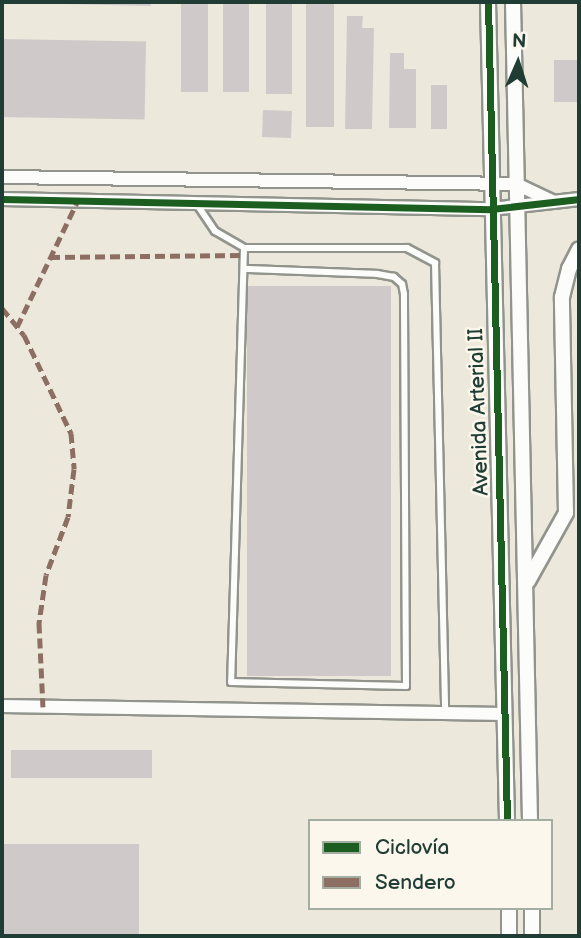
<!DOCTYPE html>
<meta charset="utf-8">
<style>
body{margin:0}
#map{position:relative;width:581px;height:938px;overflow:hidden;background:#ece8db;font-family:"Balsamiq Sans",sans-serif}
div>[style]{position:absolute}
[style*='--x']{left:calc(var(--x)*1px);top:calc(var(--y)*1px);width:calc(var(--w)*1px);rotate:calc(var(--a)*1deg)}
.building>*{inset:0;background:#d0c9ca;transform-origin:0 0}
.roads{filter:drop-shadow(2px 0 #91948c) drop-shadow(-2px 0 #91948c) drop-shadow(0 2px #91948c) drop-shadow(0 -2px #91948c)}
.service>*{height:6px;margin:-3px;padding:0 3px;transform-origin:3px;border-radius:3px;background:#fcfcfa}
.minor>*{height:12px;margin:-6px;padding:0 6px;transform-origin:6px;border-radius:6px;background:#fcfcfa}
.tertiary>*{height:14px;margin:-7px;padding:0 7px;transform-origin:7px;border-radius:7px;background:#fcfcfa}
.quiet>*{height:5px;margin-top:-2.5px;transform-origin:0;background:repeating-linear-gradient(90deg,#8d6e63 0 10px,transparent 0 15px)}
.cycleway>*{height:7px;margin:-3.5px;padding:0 3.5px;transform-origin:3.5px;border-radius:3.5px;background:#1b5e20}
span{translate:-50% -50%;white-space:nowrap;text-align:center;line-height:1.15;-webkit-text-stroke:5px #fbf7ec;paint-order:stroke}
.street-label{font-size:21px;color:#1f3d34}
.frame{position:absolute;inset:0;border:4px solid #1f3d34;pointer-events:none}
.legend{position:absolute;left:308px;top:819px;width:245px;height:91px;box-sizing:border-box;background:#fbf7ec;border:2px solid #a3ada2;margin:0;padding:9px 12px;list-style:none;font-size:21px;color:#1f3d34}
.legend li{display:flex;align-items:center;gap:14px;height:35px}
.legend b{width:35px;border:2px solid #a3ada2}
.north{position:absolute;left:483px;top:28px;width:70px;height:70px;-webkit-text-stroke:5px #fbf7ec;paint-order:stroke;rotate:3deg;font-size:19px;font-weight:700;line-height:28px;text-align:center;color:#1f3d34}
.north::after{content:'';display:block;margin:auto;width:24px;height:32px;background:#1f3d34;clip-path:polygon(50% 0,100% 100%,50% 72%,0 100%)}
</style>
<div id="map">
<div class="building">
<i style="clip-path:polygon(64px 2px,151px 2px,151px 6px,64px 4px)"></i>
<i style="left:181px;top:2px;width:27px;height:90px"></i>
<i style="left:223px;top:2px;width:26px;height:90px"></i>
<i style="left:266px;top:2px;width:26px;height:92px"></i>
<i style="left:306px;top:2px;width:28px;height:125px"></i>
<i style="clip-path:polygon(347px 16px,363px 16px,362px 28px,374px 28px,372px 129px,345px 129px)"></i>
<i style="left:2px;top:39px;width:144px;height:78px;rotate:1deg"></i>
<i style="clip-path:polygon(390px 53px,404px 53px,404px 69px,416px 69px,416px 128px,389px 128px)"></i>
<i style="left:579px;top:60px;width:42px;height:25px;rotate:90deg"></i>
<i style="left:431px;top:85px;width:16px;height:44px"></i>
<i style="left:263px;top:110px;width:29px;height:27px;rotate:2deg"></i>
<i style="left:247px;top:286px;width:144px;height:390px"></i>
<i style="left:11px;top:750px;width:141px;height:28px"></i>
<i style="left:2px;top:844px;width:137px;height:92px"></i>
</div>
<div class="roads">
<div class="service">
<i style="--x:196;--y:203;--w:34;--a:56"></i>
<i style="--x:215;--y:231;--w:34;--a:30"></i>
<i style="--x:244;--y:248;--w:163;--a:0"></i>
<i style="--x:407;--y:248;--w:32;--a:28"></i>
<i style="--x:435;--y:263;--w:450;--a:88.7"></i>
<i style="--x:244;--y:248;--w:434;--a:91.7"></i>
<i style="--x:231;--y:682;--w:175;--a:1.3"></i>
<i style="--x:406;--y:686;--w:392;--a:-90.3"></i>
<i style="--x:404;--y:294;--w:10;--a:-101"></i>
<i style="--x:402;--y:284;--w:11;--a:-139"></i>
<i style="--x:394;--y:277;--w:17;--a:-170"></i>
<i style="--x:377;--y:274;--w:132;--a:-177.8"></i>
</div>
<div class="minor">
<i style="--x:2;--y:177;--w:514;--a:0.78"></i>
<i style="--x:516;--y:184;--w:42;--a:25.3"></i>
<i style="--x:2;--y:199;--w:489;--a:1.2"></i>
<i style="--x:491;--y:209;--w:89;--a:-6.5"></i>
<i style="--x:2;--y:706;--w:503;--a:0.91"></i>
</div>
<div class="tertiary">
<i style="--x:488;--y:2;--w:819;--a:88.67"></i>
<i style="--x:513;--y:2;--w:819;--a:88.81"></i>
<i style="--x:528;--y:581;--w:78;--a:-60.8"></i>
<i style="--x:566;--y:513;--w:216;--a:-91.1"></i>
<i style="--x:562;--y:297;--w:29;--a:-76"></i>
<i style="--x:569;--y:269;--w:22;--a:-63"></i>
<i style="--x:509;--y:908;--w:28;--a:90"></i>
<i style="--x:532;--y:908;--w:28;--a:90"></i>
</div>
</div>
<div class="quiet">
<i style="--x:50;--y:257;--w:194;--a:-0.6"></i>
<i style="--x:2;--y:308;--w:35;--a:51"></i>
<i style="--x:24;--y:335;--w:109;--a:64.4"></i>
<i style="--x:71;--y:433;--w:36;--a:85"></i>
<i style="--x:74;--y:469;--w:48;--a:97.1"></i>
<i style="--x:68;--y:517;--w:62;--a:110.8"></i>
<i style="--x:46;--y:575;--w:49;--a:98.3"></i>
<i style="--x:39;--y:623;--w:84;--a:87.3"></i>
<i style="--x:17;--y:327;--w:141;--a:-64.3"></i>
</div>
<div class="cycleway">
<i style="--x:488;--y:2;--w:819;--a:88.67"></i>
<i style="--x:2;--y:199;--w:489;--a:1.2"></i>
<i style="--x:491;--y:209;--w:89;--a:-6.5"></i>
</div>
<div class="street-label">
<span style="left:479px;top:412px;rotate:-92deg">Avenida Arterial II</span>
</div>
<div class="frame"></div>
<ul class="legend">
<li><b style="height:9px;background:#1b5e20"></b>Ciclovía</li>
<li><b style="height:9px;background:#8d6e63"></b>Sendero</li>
</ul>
<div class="north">N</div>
</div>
